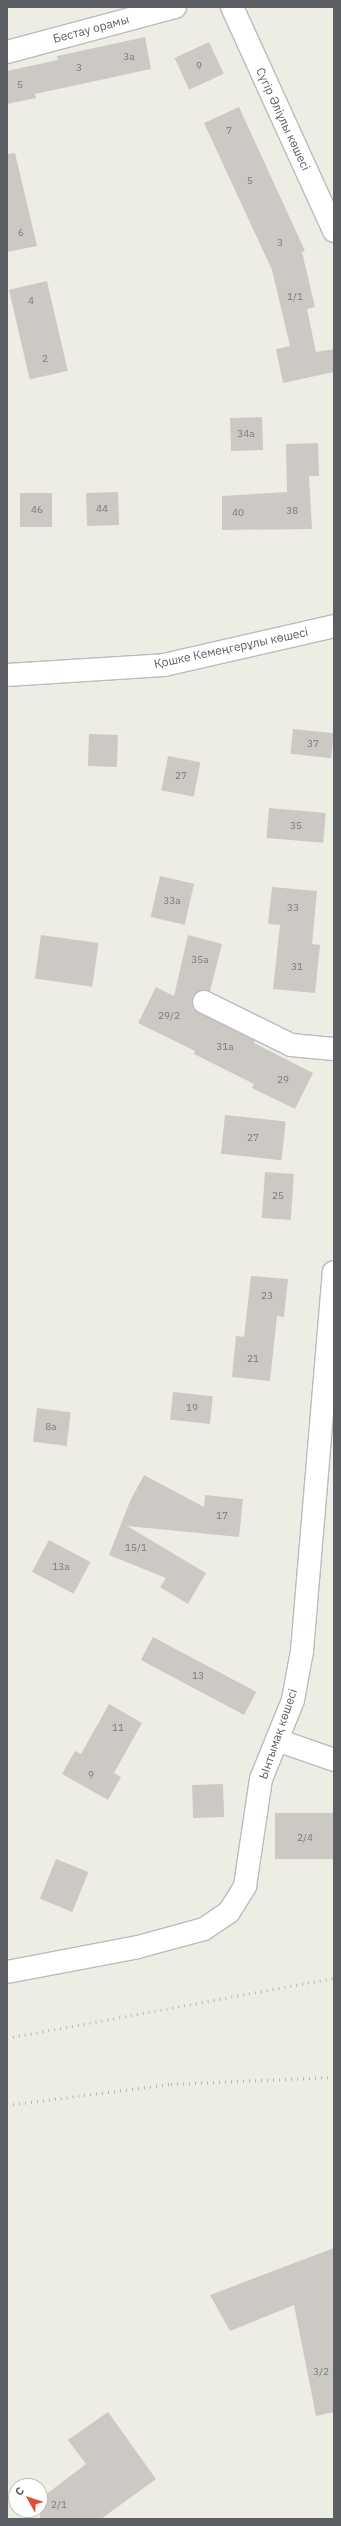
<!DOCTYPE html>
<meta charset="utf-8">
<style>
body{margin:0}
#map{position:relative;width:341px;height:2526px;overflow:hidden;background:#eeede4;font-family:"IBM Plex Sans",sans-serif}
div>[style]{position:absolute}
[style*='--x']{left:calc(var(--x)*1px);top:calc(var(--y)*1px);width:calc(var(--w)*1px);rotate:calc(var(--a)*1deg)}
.building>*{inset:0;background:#ccc9c4;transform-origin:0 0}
.roads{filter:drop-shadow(1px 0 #b9bbc0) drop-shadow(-1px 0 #b9bbc0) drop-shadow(0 1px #b9bbc0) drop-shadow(0 -1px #b9bbc0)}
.minor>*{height:22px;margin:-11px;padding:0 11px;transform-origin:11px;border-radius:11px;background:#fff}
.rail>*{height:3px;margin-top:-1.5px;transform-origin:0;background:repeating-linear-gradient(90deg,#b5b6b6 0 1px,transparent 0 6px)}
span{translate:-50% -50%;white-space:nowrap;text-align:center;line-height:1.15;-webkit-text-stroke:3.5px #fff;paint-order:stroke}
.number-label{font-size:10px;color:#787a7c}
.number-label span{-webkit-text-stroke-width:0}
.street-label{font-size:12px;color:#5c5f64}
.frame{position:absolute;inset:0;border:8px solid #5c5f64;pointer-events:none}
.north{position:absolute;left:8px;top:2478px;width:40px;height:40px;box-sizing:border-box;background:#fff;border:1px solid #bebfc1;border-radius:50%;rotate:309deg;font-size:11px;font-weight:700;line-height:16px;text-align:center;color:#5c5f64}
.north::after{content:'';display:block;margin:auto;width:14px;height:18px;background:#e44a34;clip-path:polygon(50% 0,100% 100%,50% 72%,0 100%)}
</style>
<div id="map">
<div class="building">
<i style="clip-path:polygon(145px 37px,151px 69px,35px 94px,36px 98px,7px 104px,7px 71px,58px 60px,57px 56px)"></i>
<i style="left:209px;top:42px;width:35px;height:38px;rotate:65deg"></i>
<i style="clip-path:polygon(239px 107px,305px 251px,302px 252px,315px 307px,307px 309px,316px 352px,334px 349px,334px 372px,283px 383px,276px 349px,290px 346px,272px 270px,204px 123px)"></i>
<i style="clip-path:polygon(15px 153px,37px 246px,7px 252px,7px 154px)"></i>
<i style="left:47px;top:281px;width:92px;height:39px;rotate:77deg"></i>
<i style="left:262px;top:417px;width:33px;height:32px;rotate:88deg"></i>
<i style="clip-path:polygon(318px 443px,319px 476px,309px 476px,312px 529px,222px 530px,222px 496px,287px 492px,286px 444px)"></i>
<i style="left:118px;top:492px;width:33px;height:32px;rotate:88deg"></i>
<i style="left:20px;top:493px;width:32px;height:34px"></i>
<i style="left:293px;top:729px;width:41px;height:25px;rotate:6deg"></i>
<i style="left:89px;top:734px;width:29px;height:32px;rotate:2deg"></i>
<i style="left:168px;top:756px;width:33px;height:35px;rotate:11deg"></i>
<i style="left:269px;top:808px;width:57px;height:30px;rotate:5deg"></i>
<i style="left:160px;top:876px;width:35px;height:42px;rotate:13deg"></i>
<i style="clip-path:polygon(272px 887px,317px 891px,312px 944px,320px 945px,315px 993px,273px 989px,280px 925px,268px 924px)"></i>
<i style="left:41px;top:935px;width:58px;height:44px;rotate:8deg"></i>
<i style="clip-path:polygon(188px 935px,222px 944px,210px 991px,197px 992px,192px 1002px,193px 1009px,255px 1041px,254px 1043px,313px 1073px,295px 1109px,252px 1088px,254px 1084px,194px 1054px,195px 1051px,138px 1023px,156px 987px,174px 996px)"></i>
<i style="left:225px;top:1115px;width:61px;height:39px;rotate:6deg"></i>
<i style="left:265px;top:1172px;width:29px;height:46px;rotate:4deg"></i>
<i style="clip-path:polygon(251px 1276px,288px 1279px,284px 1317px,277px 1316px,270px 1381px,232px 1377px,236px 1336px,244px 1337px)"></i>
<i style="left:173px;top:1392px;width:40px;height:28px;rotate:6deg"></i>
<i style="left:37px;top:1408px;width:34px;height:34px;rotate:7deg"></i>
<i style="clip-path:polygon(144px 1475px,204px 1507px,205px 1495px,243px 1499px,239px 1537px,127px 1526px,206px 1573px,188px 1604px,160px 1587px,166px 1578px,109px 1555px,130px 1501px)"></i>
<i style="left:49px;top:1540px;width:47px;height:36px;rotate:28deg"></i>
<i style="left:153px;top:1637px;width:117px;height:26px;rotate:28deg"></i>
<i style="clip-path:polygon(109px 1704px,142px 1723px,114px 1773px,121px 1777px,108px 1800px,62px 1774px,75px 1751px,81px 1754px)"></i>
<i style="left:223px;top:1784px;width:33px;height:31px;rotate:88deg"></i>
<i style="left:334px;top:1813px;width:46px;height:59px;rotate:90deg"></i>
<i style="left:56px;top:1859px;width:35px;height:43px;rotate:22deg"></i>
<i style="clip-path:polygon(334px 2248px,334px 2412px,316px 2416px,294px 2305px,230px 2331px,210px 2295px)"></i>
<i style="clip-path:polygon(108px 2412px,156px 2479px,101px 2519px,40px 2519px,40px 2499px,86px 2464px,68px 2440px)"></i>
</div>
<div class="roads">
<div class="minor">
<i style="--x:232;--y:7;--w:246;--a:65.5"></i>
<i style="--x:7;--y:52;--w:174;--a:-15"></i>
<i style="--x:7;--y:675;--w:157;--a:-3.6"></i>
<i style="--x:164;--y:665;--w:174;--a:-12.9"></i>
<i style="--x:204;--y:1002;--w:97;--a:26.3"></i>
<i style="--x:291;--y:1045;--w:43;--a:5.3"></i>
<i style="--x:277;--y:1740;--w:60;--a:19.3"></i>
<i style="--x:7;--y:1972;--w:133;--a:-10.8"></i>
<i style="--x:138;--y:1947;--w:68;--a:-15.3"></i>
<i style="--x:204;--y:1929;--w:30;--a:-34"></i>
<i style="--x:229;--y:1912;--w:31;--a:-58"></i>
<i style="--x:245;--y:1886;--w:108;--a:-81.5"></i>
<i style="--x:261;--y:1779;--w:85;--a:-67.9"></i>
<i style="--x:293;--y:1700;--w:50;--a:-79.6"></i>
<i style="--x:302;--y:1651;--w:380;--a:-85.2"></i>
</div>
</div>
<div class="rail">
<i style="--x:7;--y:2038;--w:332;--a:-10.4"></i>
<i style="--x:7;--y:2105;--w:165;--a:-7.3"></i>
<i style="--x:171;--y:2084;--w:163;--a:-2.5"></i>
</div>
<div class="number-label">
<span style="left:129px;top:57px">3а</span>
<span style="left:199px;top:66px">9</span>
<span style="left:79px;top:68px">3</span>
<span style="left:20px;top:85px">5</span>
<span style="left:229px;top:131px">7</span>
<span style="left:250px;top:181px">5</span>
<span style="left:21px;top:233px">6</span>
<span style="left:280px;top:243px">3</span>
<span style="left:295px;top:297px">1/1</span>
<span style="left:31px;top:301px">4</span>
<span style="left:45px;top:359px">2</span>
<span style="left:246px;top:434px">34а</span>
<span style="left:102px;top:509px">44</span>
<span style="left:37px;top:510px">46</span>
<span style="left:292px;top:511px">38</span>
<span style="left:238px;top:513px">40</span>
<span style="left:313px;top:744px">37</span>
<span style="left:181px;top:776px">27</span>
<span style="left:296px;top:826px">35</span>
<span style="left:172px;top:901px">33а</span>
<span style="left:293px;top:908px">33</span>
<span style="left:200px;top:960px">35а</span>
<span style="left:297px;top:967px">31</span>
<span style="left:169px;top:1016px">29/2</span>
<span style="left:225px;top:1047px">31а</span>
<span style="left:283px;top:1080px">29</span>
<span style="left:253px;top:1138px">27</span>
<span style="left:278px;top:1196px">25</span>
<span style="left:267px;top:1296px">23</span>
<span style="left:253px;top:1359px">21</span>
<span style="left:192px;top:1408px">19</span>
<span style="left:51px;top:1427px">8а</span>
<span style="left:222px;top:1516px">17</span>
<span style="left:136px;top:1548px">15/1</span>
<span style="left:61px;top:1567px">13а</span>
<span style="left:198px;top:1676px">13</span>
<span style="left:118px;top:1728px">11</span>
<span style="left:91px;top:1775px">9</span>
<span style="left:305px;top:1838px">2/4</span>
<span style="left:321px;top:2372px">3/2</span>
<span style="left:59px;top:2505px">2/1</span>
</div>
<div class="street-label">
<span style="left:91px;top:29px;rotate:-15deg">Бестау орамы</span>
<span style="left:283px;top:119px;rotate:65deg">Сүгір Әліұлы көшесі</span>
<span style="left:231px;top:648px;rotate:-12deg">Қошке Кемеңгерұлы көшесі</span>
<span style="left:278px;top:1734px;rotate:-71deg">Ынтымақ көшесі</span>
</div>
<div class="frame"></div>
<div class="north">С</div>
</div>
